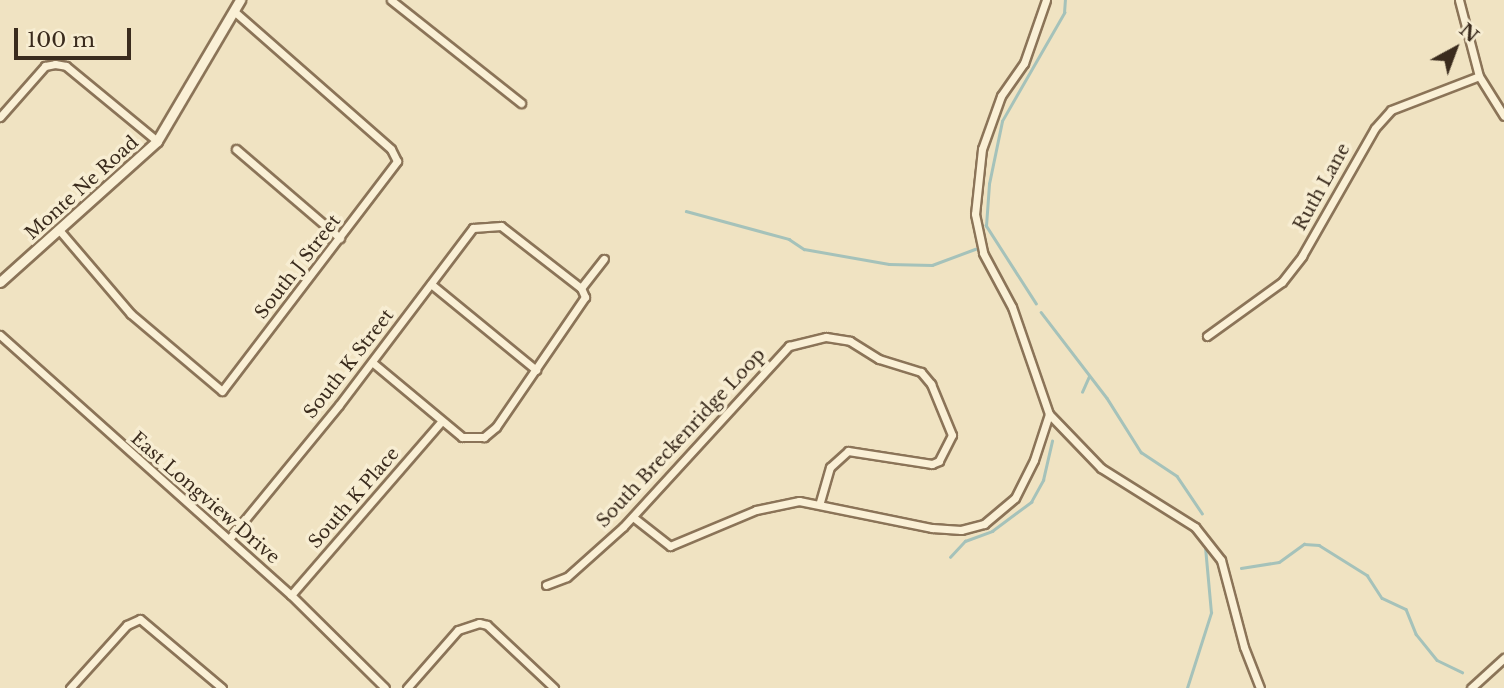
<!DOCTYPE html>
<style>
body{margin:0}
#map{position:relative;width:1504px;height:688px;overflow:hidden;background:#f0e3c2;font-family:"Libre Baskerville",serif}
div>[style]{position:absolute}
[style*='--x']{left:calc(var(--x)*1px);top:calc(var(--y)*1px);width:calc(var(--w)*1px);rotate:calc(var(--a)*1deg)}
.stream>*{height:2.5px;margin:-1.25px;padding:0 1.25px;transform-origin:1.25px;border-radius:1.25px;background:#a5c2ba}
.roads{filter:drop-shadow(2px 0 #8b7458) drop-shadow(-2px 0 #8b7458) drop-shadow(0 2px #8b7458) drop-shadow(0 -2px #8b7458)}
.minor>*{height:7px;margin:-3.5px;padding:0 3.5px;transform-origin:3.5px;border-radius:3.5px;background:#faf0d6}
.tertiary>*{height:9px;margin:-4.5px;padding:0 4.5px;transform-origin:4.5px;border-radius:4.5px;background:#faf0d6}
span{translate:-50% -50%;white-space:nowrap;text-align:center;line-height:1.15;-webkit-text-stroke:7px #f7edd2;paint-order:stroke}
.street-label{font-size:18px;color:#3a2b1d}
.north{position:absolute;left:1420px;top:14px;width:70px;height:70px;-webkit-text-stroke:5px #f7edd2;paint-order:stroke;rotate:41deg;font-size:19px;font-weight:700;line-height:28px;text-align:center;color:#3a2b1d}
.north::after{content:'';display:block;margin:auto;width:24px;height:32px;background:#3a2b1d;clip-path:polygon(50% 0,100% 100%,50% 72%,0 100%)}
.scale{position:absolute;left:14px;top:28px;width:117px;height:32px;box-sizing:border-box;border:4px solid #3a2b1d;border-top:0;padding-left:9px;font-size:21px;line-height:24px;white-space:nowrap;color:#3a2b1d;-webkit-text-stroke:5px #f7edd2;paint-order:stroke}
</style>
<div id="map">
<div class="stream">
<i style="--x:686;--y:211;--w:107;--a:15.2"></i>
<i style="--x:789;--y:239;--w:18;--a:34"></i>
<i style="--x:804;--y:249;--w:86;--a:10"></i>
<i style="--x:889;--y:264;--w:43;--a:1.3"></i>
<i style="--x:932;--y:265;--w:46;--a:-20.4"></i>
<i style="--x:1036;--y:304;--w:93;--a:-122.7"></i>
<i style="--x:986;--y:226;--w:42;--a:-85.9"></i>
<i style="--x:989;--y:184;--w:64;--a:-78.3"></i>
<i style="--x:1002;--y:121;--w:125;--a:-60.1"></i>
<i style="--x:1064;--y:13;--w:13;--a:-86"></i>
<i style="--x:1041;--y:312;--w:108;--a:52.5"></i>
<i style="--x:1107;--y:398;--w:64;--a:57.8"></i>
<i style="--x:1141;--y:452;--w:43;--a:33.7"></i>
<i style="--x:1177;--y:476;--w:45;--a:56"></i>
<i style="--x:1082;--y:392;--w:17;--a:-66"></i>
<i style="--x:950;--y:557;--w:22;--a:-47"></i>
<i style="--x:965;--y:541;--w:29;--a:-20"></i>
<i style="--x:992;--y:531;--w:49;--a:-36.6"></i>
<i style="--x:1031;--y:502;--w:25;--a:-61"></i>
<i style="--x:1043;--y:480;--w:40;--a:-77"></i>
<i style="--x:1241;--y:568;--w:38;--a:-9"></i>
<i style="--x:1279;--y:562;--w:31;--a:-36"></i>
<i style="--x:1304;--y:544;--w:15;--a:4"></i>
<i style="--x:1319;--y:545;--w:57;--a:32"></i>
<i style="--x:1367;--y:575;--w:27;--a:57"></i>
<i style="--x:1382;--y:598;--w:26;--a:25"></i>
<i style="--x:1406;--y:609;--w:27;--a:68"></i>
<i style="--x:1416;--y:634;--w:33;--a:51"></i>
<i style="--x:1437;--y:660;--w:28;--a:26"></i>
<i style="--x:1187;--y:688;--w:79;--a:-72.3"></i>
<i style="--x:1211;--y:613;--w:66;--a:-95.2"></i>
</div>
<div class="roads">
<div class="minor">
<i style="--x:391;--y:0;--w:166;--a:38.4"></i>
<i style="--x:1046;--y:0;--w:67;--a:109.2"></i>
<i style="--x:1024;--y:63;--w:40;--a:124.9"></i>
<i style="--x:1001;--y:96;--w:56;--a:109.7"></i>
<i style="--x:982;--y:149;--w:65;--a:96.1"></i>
<i style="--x:975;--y:214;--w:40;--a:78"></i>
<i style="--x:983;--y:253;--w:61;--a:61.8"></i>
<i style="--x:1012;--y:307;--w:113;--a:70.9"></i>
<i style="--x:1049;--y:414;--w:75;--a:46.1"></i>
<i style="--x:1101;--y:468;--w:111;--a:32.1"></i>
<i style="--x:1195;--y:527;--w:42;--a:51.8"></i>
<i style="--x:1221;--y:560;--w:90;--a:75.2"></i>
<i style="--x:1244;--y:647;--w:44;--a:68.7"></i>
<i style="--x:1459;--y:0;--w:79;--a:75.3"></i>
<i style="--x:1479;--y:76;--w:47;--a:58"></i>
<i style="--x:0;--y:117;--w:68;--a:-48.6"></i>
<i style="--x:45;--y:66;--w:10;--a:-11"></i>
<i style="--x:55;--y:64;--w:11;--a:10"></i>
<i style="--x:66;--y:66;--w:118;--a:39.5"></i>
<i style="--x:236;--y:149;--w:137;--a:40.6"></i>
<i style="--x:60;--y:231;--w:109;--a:49.5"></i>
<i style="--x:131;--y:314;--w:119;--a:40.2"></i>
<i style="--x:222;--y:391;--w:289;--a:-52.7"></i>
<i style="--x:397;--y:161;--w:13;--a:-117"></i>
<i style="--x:391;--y:149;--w:209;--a:-138.7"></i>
<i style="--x:431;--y:284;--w:136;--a:39.3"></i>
<i style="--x:581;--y:288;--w:37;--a:-52"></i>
<i style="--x:0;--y:335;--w:390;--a:41.8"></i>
<i style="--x:291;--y:595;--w:132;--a:44.7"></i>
<i style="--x:1207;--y:336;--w:92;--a:-35.8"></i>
<i style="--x:1282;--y:282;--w:33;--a:-52"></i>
<i style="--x:1302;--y:256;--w:147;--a:-60.3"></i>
<i style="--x:1375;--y:128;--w:24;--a:-48"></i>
<i style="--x:1391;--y:110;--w:94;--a:-21.1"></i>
<i style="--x:633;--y:517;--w:47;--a:38.1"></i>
<i style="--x:670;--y:546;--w:93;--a:-22.7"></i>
<i style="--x:756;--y:510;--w:44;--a:-11.8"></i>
<i style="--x:799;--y:501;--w:136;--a:11.5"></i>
<i style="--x:932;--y:528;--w:29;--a:4"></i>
<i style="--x:961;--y:530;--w:24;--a:-15"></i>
<i style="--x:984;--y:524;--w:40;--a:-40"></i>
<i style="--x:1015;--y:498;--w:42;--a:-63.4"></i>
<i style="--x:1034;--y:460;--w:48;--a:-71.9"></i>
<i style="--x:229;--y:539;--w:173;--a:-50.6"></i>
<i style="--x:339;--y:405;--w:222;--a:-52.9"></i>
<i style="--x:473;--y:228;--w:28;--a:-4"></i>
<i style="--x:501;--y:226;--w:101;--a:37.8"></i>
<i style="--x:581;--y:288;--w:10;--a:66"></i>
<i style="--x:585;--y:297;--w:158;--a:124.4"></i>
<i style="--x:496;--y:427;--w:16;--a:140"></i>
<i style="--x:484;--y:437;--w:22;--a:180"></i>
<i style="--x:462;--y:437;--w:117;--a:-140.2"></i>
<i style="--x:546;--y:585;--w:22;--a:-21"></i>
<i style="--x:567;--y:577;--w:75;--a:-41.8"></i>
<i style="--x:623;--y:527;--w:246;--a:-47.5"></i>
<i style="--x:789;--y:346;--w:38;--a:-14"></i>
<i style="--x:826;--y:337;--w:24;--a:9"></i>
<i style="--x:850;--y:341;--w:34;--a:32"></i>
<i style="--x:879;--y:359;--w:44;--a:17.2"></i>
<i style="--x:921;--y:372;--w:16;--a:50"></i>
<i style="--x:931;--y:384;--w:55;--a:67.6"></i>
<i style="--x:952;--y:435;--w:29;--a:117"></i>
<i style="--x:939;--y:461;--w:8;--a:157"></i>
<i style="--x:932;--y:464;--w:85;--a:-171.2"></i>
<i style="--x:848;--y:451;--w:24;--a:138"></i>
<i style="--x:830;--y:467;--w:37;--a:106"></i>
<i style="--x:291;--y:595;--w:229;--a:-49.1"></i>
<i style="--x:70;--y:688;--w:85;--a:-47.9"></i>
<i style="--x:127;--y:625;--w:14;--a:-25"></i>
<i style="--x:140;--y:619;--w:107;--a:40.1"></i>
<i style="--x:407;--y:688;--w:77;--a:-48.7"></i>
<i style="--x:458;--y:630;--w:22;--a:-18"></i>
<i style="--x:479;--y:623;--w:8;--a:14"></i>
<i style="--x:487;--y:625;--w:92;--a:43.2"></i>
<i style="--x:1471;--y:688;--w:45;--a:-42.3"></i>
</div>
<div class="tertiary">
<i style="--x:0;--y:282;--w:211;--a:-41.9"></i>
<i style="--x:157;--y:141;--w:164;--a:-59.5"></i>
</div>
</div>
<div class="street-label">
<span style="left:1322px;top:187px;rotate:-61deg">Ruth Lane</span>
<span style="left:82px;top:188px;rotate:-42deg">Monte Ne Road</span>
<span style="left:298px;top:267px;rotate:-52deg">South J Street</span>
<span style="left:349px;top:364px;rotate:-52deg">South K Street</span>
<span style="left:681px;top:438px;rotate:-47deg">South Breckenridge Loop</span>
<span style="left:205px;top:498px;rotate:41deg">East Longview Drive</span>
<span style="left:354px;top:498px;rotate:-49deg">South K Place</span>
</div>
<div class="north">N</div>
<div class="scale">100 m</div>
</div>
